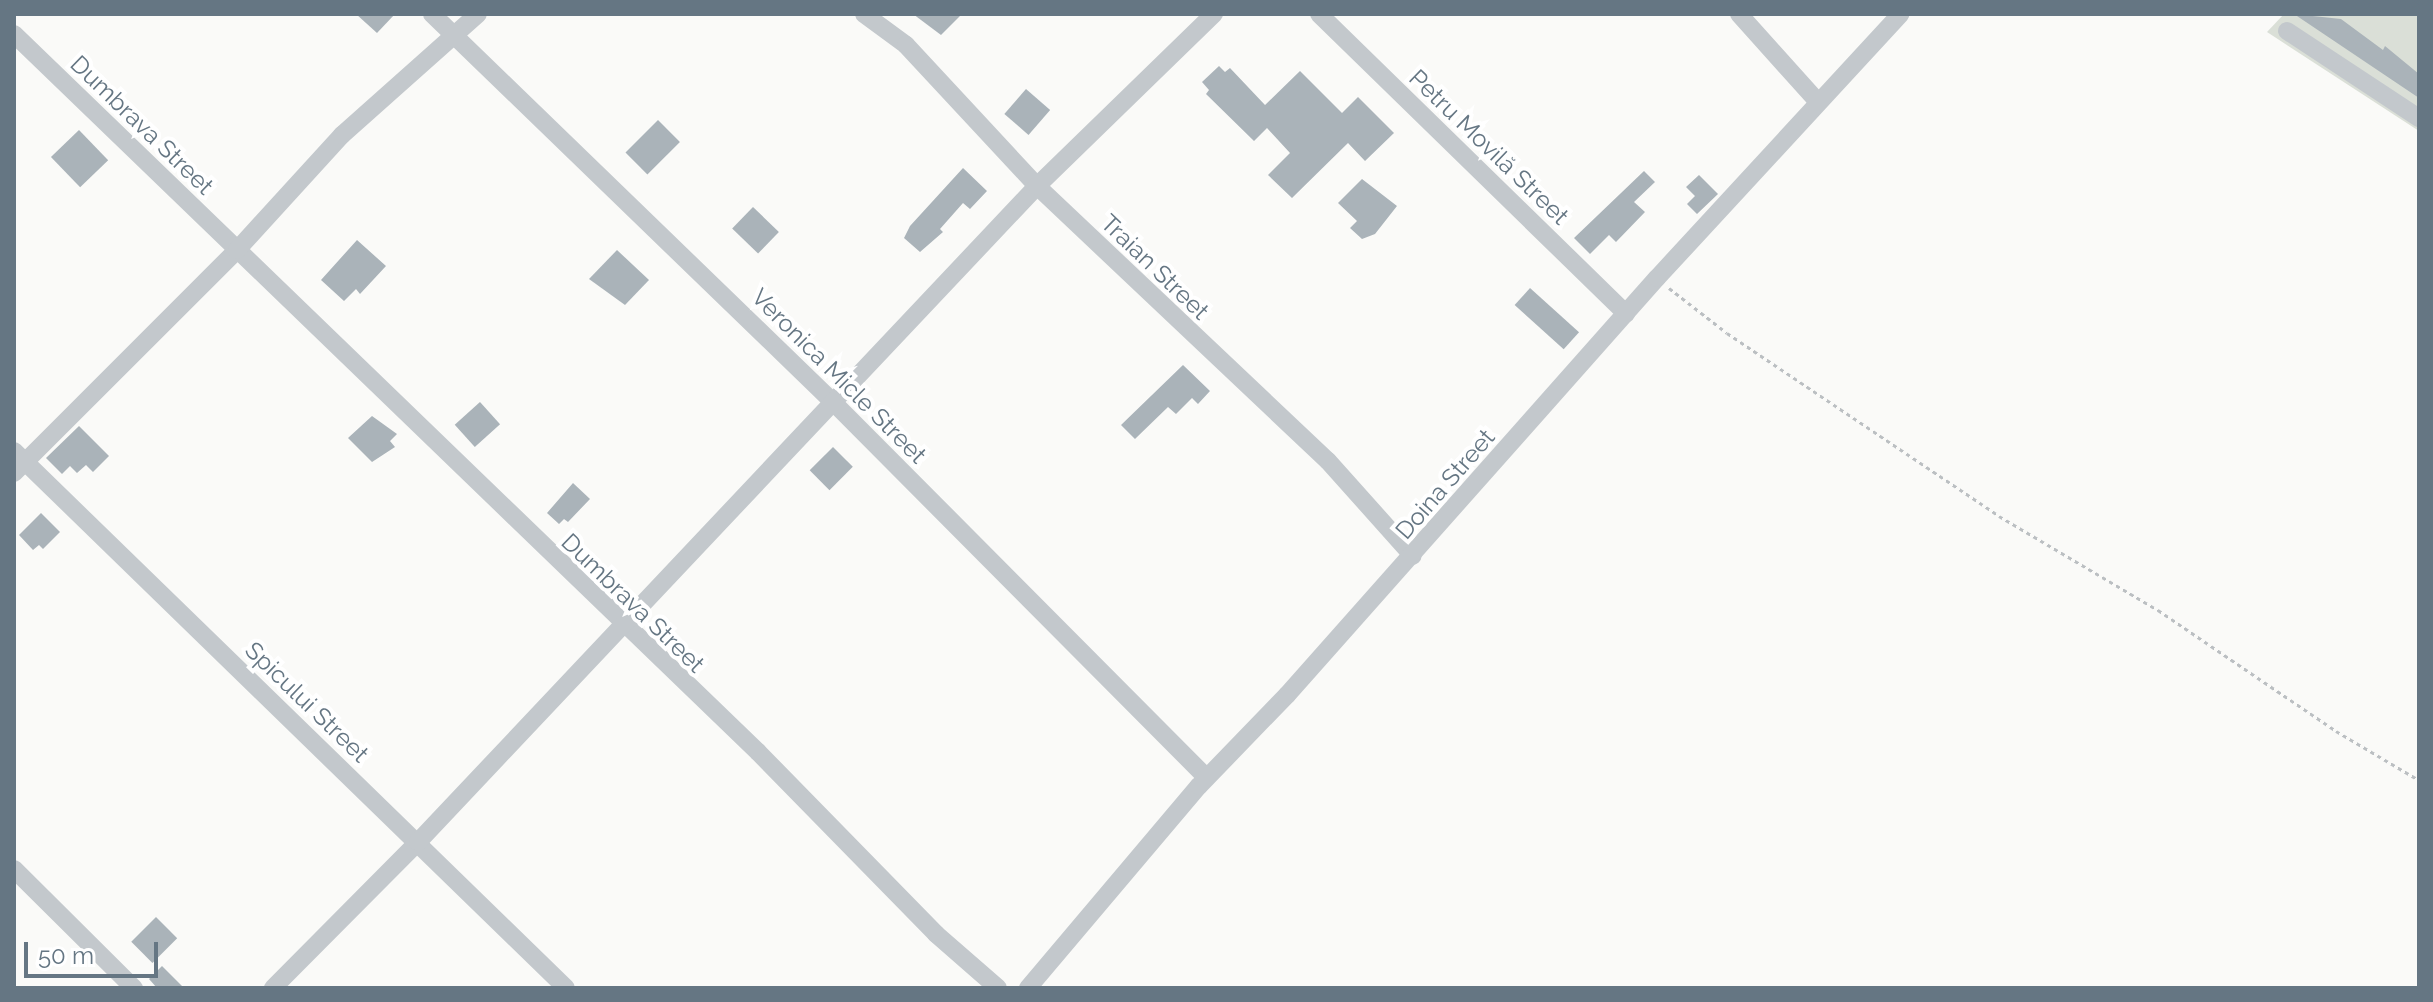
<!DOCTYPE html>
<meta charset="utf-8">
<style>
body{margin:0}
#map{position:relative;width:2433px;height:1002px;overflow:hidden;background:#fafaf8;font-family:Raleway,sans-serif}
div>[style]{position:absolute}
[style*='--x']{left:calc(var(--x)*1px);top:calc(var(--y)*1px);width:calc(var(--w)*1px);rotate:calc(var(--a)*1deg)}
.green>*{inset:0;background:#dadfd7}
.building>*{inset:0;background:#aab3b9;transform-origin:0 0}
.path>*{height:3px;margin-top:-1.5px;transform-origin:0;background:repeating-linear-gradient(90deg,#bbbfc2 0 4px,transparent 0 8px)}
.minor>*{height:18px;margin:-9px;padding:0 9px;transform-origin:9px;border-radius:9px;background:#c3c8cc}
span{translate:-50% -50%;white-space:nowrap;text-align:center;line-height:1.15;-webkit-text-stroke:8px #fff;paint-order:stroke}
.street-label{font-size:24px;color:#657683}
.frame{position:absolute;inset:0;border:16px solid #657683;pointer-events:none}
.scale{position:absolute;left:24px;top:942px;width:134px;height:36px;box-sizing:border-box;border:4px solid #657683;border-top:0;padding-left:10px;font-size:24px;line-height:28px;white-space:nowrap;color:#657683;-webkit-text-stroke:6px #fff;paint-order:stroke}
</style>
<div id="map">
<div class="green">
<i style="clip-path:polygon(2284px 14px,2419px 14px,2419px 131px,2267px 32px)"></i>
</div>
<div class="building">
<i style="clip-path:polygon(356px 14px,395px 14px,377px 33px)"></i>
<i style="clip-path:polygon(913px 14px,962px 14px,941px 35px)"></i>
<i style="clip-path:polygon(2294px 14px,2341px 19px,2383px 50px,2385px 46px,2419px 74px,2419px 98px)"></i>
<i style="clip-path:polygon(1219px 66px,1225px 72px,1230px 68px,1265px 105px,1300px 71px,1342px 113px,1358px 97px,1394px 133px,1365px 161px,1348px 143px,1292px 198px,1268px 175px,1290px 153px,1267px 128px,1254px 141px,1206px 94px,1209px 90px,1202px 82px)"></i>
<i style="left:1026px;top:89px;width:32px;height:33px;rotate:41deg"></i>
<i style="left:658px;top:120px;width:31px;height:46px;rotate:45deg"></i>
<i style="left:79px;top:130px;width:42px;height:39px;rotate:46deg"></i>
<i style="clip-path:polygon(963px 168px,987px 191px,970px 209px,963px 203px,940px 229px,943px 232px,920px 252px,904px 238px,910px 226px)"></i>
<i style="clip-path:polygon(1644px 171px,1655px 182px,1634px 202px,1645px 212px,1616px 242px,1609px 235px,1590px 254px,1574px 238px)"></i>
<i style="clip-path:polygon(1699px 175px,1718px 194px,1697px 214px,1687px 204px,1695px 196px,1686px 187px)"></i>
<i style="clip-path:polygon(1362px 179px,1397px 206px,1375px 234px,1362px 239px,1350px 228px,1357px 221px,1338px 203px)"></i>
<i style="left:753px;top:207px;width:36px;height:30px;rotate:44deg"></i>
<i style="clip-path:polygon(357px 240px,386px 266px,360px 294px,356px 289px,344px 301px,321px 280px)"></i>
<i style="clip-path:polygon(617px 250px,649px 280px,625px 305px,589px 279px)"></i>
<i style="left:1530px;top:288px;width:66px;height:23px;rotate:42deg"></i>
<i style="clip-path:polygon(1183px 365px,1210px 391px,1198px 404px,1192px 398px,1176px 414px,1168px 407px,1135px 439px,1121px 425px)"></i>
<i style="left:480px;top:402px;width:30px;height:34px;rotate:48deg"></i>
<i style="clip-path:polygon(372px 416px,397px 434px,390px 441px,395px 447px,372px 462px,348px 438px)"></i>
<i style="clip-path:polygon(79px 426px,109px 456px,93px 472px,86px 465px,77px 473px,70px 466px,62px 474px,46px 458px)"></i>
<i style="left:833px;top:447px;width:28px;height:33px;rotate:45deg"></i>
<i style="clip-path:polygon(573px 483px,590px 499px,568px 522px,564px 519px,559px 524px,547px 513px)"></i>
<i style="clip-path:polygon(41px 513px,60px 532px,43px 549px,39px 545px,33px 550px,19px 535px)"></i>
<i style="left:156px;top:917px;width:30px;height:35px;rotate:45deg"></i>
<i style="clip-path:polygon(162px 966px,184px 988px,157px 988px,149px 979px)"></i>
</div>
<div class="path">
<i style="--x:1669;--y:288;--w:73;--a:37.8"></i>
<i style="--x:1727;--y:333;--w:328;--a:33.9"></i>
<i style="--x:1999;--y:516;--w:185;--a:30.6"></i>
<i style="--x:2158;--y:610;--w:215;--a:34.2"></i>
<i style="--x:2336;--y:731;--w:96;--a:30.6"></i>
</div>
<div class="minor">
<i style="--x:432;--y:14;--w:559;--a:44.06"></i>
<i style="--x:834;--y:403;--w:528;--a:45.15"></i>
<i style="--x:864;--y:14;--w:52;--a:36.4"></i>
<i style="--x:906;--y:45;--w:192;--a:47.1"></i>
<i style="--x:1037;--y:186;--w:400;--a:43.4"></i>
<i style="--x:1328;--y:461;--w:127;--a:48.2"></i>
<i style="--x:1319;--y:14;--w:429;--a:44.3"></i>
<i style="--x:1739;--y:14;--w:118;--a:48.1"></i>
<i style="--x:2287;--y:31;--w:158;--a:33.4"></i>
<i style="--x:14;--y:34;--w:1034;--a:43.98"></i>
<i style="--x:758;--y:752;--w:255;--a:45.6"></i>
<i style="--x:936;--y:934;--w:82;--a:41.1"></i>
<i style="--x:14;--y:451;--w:770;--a:44.21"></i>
<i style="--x:14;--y:473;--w:315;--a:-45"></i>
<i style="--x:237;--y:250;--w:156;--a:-47.6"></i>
<i style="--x:342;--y:135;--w:182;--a:-41.7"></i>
<i style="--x:14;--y:869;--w:169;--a:44.8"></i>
<i style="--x:273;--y:988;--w:206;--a:-45.2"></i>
<i style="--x:418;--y:842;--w:902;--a:-46.66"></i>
<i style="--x:1037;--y:186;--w:247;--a:-44.2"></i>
<i style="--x:1028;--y:988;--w:265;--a:-49.8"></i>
<i style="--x:1199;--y:786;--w:127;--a:-46"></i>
<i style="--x:1287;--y:695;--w:557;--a:-48.42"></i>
<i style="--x:1657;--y:278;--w:359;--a:-47.3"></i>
</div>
<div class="street-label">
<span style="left:142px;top:125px;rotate:44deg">Dumbrava Street</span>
<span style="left:1489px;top:147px;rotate:44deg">Petru Movilă Street</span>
<span style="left:1155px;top:267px;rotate:44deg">Traian Street</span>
<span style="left:839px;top:376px;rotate:45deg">Veronica Micle Street</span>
<span style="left:1445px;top:484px;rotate:-49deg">Doina Street</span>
<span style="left:633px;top:603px;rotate:44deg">Dumbrava Street</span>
<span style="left:307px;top:702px;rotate:44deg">Spicului Street</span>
</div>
<div class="frame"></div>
<div class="scale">50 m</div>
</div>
